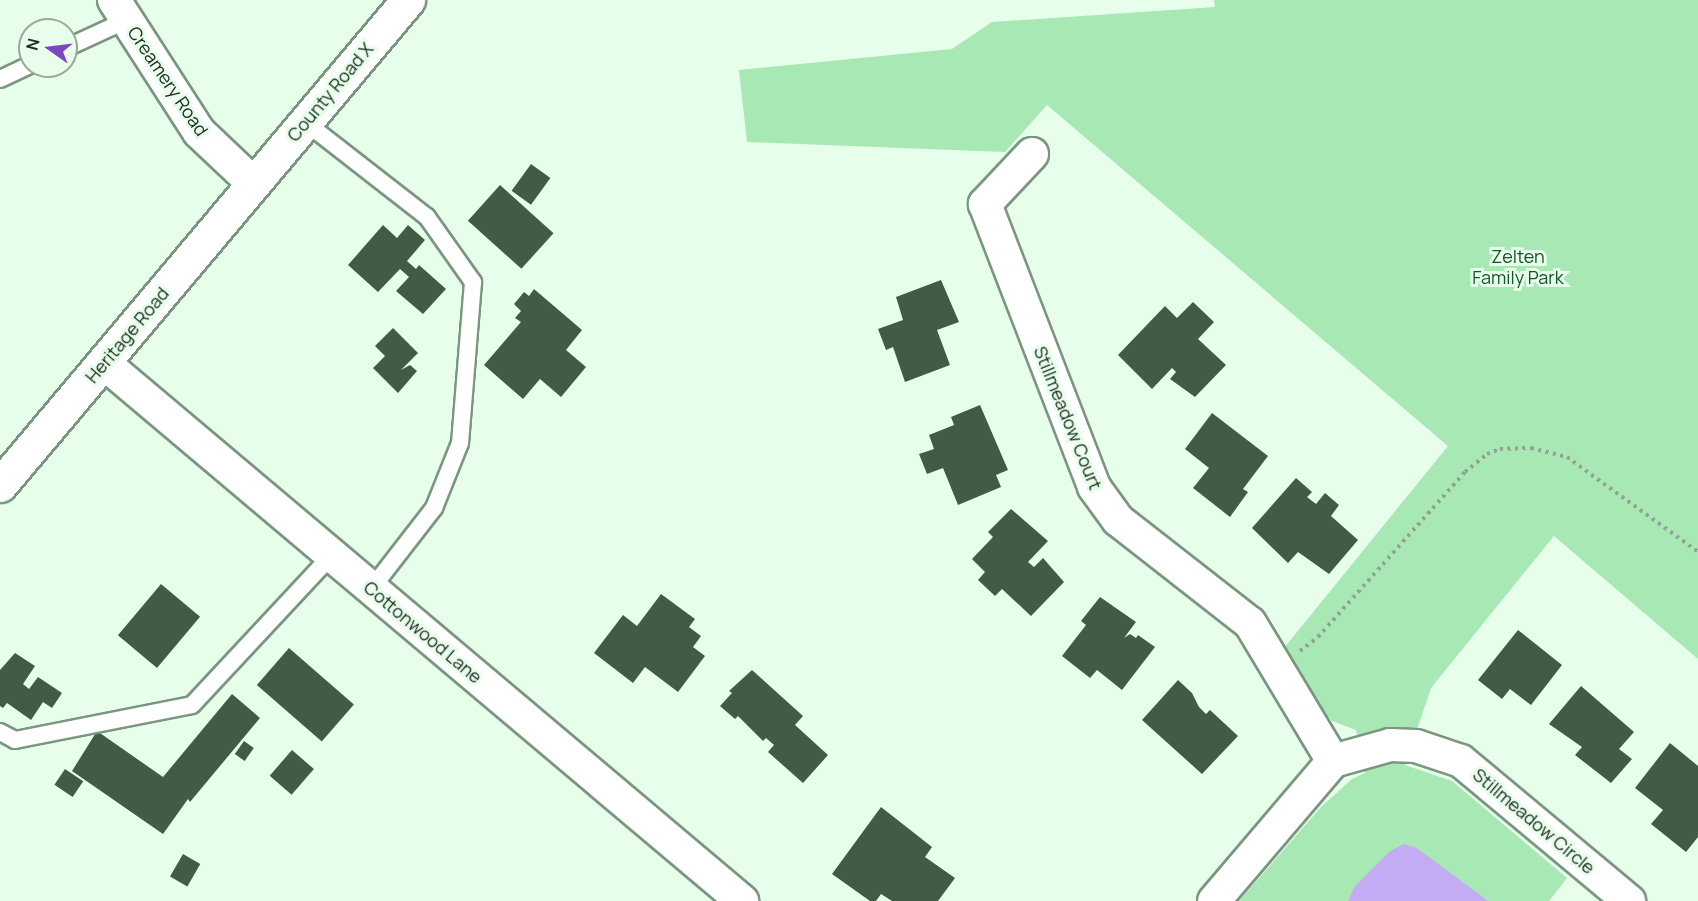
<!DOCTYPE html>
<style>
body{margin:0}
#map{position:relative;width:1698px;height:901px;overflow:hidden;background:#e6feea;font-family:Manrope,sans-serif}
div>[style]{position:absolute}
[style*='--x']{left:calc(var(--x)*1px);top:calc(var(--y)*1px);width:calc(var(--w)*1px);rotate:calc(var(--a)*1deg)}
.green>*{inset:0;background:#a7e8b4}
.water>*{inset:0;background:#c3acf3}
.building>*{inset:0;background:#415b46;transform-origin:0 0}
.path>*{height:4px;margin-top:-2px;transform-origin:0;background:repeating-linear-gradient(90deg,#90a293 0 3px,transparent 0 7.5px)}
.roads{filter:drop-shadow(2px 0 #7a967f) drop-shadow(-2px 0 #7a967f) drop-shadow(0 2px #7a967f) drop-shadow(0 -2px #7a967f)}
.lane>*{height:16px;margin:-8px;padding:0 8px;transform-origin:8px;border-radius:8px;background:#fff}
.street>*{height:32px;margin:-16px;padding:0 16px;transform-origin:16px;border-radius:16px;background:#fff}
.secondary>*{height:33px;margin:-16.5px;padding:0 16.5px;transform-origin:16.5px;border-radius:16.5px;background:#fff}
span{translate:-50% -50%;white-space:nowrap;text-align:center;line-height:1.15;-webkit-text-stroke:6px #e6feea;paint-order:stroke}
.street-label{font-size:18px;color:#202b22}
.park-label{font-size:18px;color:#145329}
.north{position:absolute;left:18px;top:18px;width:60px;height:60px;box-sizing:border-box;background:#e6feea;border:2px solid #97aa9a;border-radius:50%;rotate:284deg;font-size:16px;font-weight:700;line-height:24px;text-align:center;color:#202b22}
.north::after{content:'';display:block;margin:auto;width:21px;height:27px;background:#7947bf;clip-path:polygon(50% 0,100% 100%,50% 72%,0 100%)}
</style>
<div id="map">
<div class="green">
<i style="clip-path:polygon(1214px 0,1698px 0,1698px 659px,1554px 536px,1431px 688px,1405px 765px,1452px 781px,1567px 878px,1549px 901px,1239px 901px,1321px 807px,1352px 779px,1365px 773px,1356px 730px,1332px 721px,1320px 708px,1284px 648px,1448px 446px,1047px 105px,1005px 152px,747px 142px,739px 70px,952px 49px,992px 22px,1215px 7px)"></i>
</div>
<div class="water">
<i style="clip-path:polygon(1404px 844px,1417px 848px,1488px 901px,1348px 901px,1355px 886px,1389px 852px)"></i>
</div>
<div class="building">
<i style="left:531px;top:164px;width:24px;height:33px;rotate:36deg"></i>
<i style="left:500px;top:185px;width:72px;height:48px;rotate:42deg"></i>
<i style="clip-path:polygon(383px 225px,397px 238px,408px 225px,425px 240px,407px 261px,416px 269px,419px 265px,446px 289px,423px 314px,396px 291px,409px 277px,400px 269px,378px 292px,348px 265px)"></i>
<i style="clip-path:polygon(941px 280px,959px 322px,937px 330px,950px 365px,905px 382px,893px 347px,886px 350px,878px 329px,903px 320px,896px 297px)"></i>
<i style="clip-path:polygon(534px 289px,582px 330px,566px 350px,586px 367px,561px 397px,540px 379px,523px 399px,484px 365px,521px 322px,515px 318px,521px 311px,514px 304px,524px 292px,529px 296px)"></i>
<i style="clip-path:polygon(1193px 302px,1214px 322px,1198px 339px,1226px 365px,1195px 397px,1170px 379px,1176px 372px,1172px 368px,1152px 389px,1118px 355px,1165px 306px,1177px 318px)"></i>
<i style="clip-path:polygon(393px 328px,418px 353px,401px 370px,410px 365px,417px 371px,398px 393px,373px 368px,385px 356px,375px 346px)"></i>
<i style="clip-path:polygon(980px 405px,1008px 470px,996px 475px,1001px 487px,958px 505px,943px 468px,927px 474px,919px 454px,934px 449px,929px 435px,954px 425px,951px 417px)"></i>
<i style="clip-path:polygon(1212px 413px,1268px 456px,1243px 489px,1248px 492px,1230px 517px,1193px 488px,1209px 468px,1185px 449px)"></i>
<i style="clip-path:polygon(1296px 478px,1312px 492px,1307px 497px,1316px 504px,1325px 493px,1339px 505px,1331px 516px,1358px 540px,1329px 574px,1298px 552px,1288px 563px,1252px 528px)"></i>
<i style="clip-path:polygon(1011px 509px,1048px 541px,1028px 562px,1034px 567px,1043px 558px,1064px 582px,1031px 616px,1002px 589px,995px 596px,978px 580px,985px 572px,972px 559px,993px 537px,988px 532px)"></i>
<i style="left:161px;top:584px;width:51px;height:67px;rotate:40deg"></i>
<i style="clip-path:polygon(661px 594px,695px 619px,689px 627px,701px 636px,693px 647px,705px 656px,678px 692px,645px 667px,633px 683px,594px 653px,623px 615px,637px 626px)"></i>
<i style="clip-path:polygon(1100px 597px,1136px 622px,1124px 638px,1130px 634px,1136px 638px,1138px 635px,1155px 647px,1122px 690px,1097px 670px,1090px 678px,1062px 656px,1086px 625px,1081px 621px)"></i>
<i style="clip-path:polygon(1518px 630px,1562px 665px,1531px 705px,1510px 689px,1502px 699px,1478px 680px)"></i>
<i style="left:289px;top:648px;width:86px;height:49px;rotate:41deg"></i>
<i style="clip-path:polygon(15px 653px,35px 666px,23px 684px,29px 689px,38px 677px,62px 693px,52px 708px,43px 702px,31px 720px,7px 703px,3px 708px,0 706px,0 670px)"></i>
<i style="clip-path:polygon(752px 670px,803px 716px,795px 725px,828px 755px,803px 783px,768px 752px,774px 745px,766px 738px,763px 741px,738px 716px,735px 719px,720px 706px,732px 693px,729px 691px)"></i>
<i style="clip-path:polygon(1178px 680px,1192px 693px,1199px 707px,1206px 714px,1210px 710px,1238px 736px,1202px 774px,1142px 720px)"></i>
<i style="clip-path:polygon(1581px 686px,1634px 732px,1619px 749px,1632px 759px,1611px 783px,1575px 755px,1582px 747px,1549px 724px)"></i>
<i style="clip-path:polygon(232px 694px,260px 718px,190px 802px,188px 799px,163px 834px,72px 771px,97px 731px,163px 777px)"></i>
<i style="left:244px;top:741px;width:12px;height:16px;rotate:35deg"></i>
<i style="clip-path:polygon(1670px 743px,1698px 766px,1698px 837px,1686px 852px,1651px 824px,1663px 810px,1635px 788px)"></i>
<i style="left:292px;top:750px;width:29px;height:34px;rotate:41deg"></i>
<i style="left:65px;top:769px;width:22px;height:19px;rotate:34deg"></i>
<i style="clip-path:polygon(881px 807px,932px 847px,925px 857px,955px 878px,938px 901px,892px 901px,881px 894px,876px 901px,870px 901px,832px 874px)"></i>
<i style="left:183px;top:854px;width:20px;height:26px;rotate:30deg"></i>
</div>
<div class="path">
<i style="--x:1300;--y:651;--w:23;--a:-38"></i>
<i style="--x:1318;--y:637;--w:221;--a:-48.3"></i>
<i style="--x:1465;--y:472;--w:28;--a:-39"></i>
<i style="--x:1487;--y:454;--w:14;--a:-21"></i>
<i style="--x:1500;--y:449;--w:31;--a:-2"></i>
<i style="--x:1531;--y:448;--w:37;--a:14"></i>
<i style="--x:1567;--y:457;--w:162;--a:35.9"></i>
</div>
<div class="roads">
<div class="lane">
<i style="--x:66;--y:48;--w:67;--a:-24.7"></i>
<i style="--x:0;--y:79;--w:33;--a:-25"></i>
<i style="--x:305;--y:122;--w:155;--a:37.9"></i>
<i style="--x:427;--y:217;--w:80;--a:54.7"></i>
<i style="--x:473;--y:282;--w:162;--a:94.6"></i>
<i style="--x:460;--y:443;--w:70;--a:111.8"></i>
<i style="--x:434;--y:508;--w:101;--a:127.8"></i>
<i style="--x:0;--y:732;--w:17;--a:28"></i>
<i style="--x:15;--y:740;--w:180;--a:-11.2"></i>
<i style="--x:192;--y:705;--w:205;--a:-47"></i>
</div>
<div class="street">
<i style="--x:114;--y:0;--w:157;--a:57.2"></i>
<i style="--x:199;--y:132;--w:74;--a:43.4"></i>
<i style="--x:1032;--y:154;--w:69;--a:133.2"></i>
<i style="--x:985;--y:204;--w:303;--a:68.9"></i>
<i style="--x:1094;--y:487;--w:41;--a:54"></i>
<i style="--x:1118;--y:520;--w:167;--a:38"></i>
<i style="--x:1250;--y:623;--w:161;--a:59"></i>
<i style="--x:104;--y:363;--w:835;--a:40.14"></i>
<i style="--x:1214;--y:901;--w:184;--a:-49.6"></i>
<i style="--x:1333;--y:761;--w:59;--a:-15.7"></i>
<i style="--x:1390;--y:745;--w:26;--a:2"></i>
<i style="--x:1416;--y:746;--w:47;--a:18.4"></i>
<i style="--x:1461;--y:761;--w:219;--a:39.8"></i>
</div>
<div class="secondary">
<i style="--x:0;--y:485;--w:634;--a:-49.93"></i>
</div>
</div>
<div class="street-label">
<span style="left:168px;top:81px;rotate:56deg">Creamery Road</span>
<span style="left:330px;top:92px;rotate:-50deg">County Road X</span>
<span style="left:127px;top:335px;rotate:-50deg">Heritage Road</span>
<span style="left:1068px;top:418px;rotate:68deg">Stillmeadow Court</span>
<span style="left:423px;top:632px;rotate:40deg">Cottonwood Lane</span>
<span style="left:1534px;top:821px;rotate:40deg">Stillmeadow Circle</span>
</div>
<div class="park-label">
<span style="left:1518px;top:267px">Zelten<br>Family Park</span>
</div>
<div class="north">N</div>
</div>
